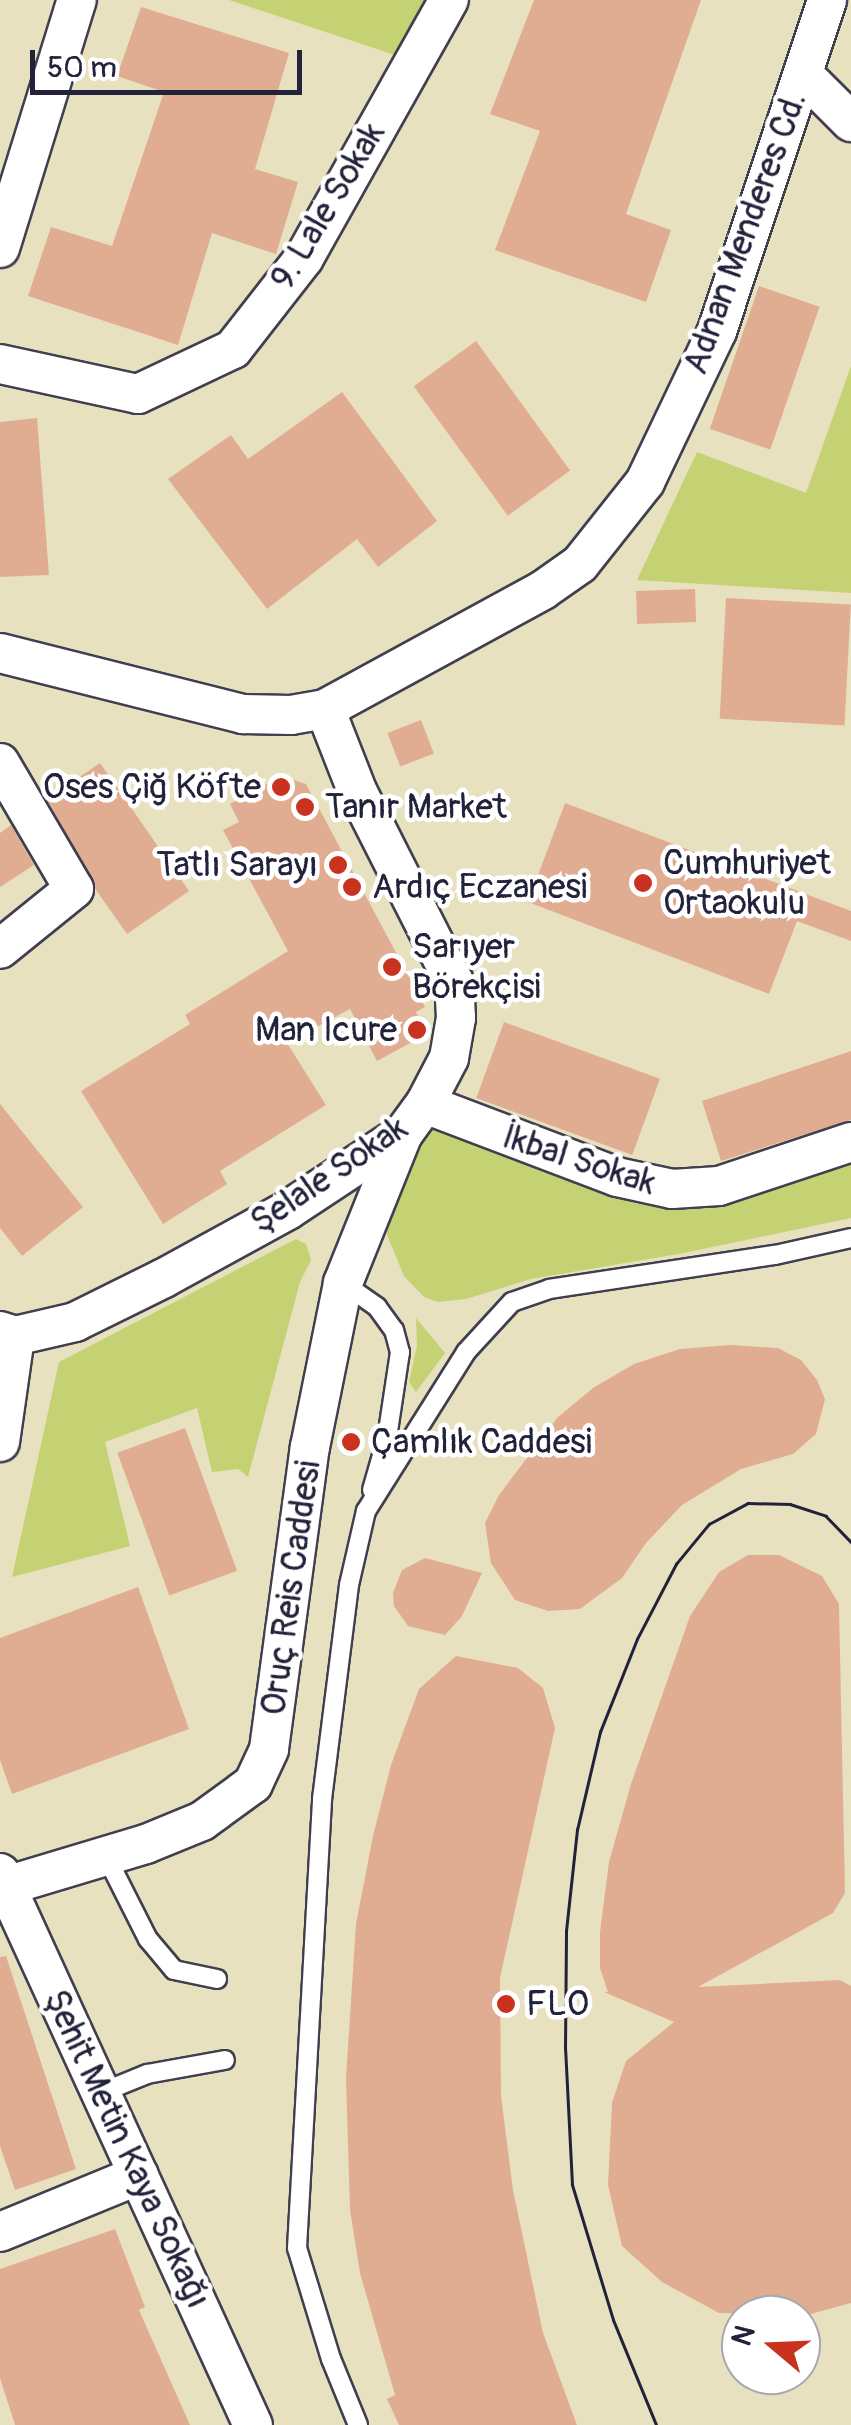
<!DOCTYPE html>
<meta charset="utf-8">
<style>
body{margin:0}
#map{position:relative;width:851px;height:2425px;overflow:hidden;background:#e8e1bf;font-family:Pangolin,sans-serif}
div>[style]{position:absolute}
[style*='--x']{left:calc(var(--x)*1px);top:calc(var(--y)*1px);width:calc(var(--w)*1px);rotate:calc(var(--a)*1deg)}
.green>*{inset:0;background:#c4d274}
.building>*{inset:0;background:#e0ad93;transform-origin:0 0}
.roads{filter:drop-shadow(2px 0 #403f4f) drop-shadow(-2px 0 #403f4f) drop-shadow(0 2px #403f4f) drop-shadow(0 -2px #403f4f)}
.service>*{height:18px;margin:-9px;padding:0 9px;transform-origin:9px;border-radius:9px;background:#fff}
.minor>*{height:38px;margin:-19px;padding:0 19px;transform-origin:19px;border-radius:19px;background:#fff}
.tram>*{height:2.5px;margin:-1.25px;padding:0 1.25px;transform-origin:1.25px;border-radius:1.25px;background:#22223b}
.dots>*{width:28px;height:28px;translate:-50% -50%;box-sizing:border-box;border:5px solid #fff;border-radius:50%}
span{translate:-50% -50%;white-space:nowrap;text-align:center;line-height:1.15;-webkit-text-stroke:9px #fff;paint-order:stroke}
.street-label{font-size:35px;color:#22223b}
.poi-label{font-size:35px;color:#22223b}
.right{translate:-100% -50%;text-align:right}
.left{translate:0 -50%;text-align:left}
.north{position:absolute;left:721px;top:2295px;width:100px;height:100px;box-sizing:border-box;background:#fff;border:2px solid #a7a7b1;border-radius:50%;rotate:289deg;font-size:28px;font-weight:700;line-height:40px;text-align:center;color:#22223b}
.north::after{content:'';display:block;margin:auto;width:35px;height:45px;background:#c8321e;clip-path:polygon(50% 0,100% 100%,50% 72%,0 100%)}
.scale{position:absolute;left:30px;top:50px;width:272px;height:45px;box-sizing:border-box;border:5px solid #22223b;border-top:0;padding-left:12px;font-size:30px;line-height:35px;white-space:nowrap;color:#22223b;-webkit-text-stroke:8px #fff;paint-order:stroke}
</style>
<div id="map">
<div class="green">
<i style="clip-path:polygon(229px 0,425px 0,395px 55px)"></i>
<i style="clip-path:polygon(851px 366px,851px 593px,637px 580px,697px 452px,806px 493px)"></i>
<i style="clip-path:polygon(449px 1123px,637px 1204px,731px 1194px,851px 1161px,851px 1218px,684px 1253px,531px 1279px,466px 1299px,438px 1302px,424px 1297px,404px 1276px,387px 1235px,387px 1214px,419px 1128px)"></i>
<i style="clip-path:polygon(296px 1239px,306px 1244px,311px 1260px,300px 1282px,248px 1477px,238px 1469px,212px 1472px,197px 1408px,105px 1442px,130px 1546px,12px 1577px,59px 1362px)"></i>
<i style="clip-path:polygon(416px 1318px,445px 1353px,416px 1392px,409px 1382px,417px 1345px)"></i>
</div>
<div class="building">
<i style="clip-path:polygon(534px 0,701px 0,626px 214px,671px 230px,646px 302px,495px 250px,540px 131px,490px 114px)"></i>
<i style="clip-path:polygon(141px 7px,289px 53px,255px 169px,298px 182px,276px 254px,212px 233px,178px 345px,28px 296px,51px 227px,112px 246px,164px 92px,117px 76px)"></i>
<i style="left:759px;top:286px;width:64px;height:151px;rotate:19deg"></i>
<i style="left:476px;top:341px;width:160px;height:77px;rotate:54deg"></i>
<i style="clip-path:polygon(342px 392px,437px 521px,378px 567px,357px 539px,267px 609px,168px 479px,231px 435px,248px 459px)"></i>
<i style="clip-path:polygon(37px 418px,49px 575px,0 577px,0 422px)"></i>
<i style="left:695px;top:589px;width:33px;height:59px;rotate:88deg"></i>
<i style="left:726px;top:598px;width:125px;height:121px;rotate:3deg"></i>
<i style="left:421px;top:720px;width:36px;height:36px;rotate:69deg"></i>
<i style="clip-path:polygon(100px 763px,189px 891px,127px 934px,96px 890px,47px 799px)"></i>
<i style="clip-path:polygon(281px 776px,306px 784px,425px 1007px,416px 1012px,427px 1034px,377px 1061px,350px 1009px,287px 1043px,326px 1105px,220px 1171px,227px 1184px,163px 1224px,81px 1091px,190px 1024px,185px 1015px,288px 951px,223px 830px,239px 822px,230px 804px)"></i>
<i style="clip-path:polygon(565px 803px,851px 911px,851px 941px,797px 921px,769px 994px,528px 902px)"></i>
<i style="clip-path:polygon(11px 825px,34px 865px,0 887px,0 833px)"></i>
<i style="left:504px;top:1022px;width:166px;height:81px;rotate:20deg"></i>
<i style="clip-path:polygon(851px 1051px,851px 1120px,721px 1161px,702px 1101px)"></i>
<i style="clip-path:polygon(0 1104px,83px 1207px,22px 1256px,0 1228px)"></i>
<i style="clip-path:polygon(730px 1345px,778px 1348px,801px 1360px,817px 1380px,825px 1399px,816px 1434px,793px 1454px,741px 1469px,682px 1505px,646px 1543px,622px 1578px,580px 1609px,548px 1611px,515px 1600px,491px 1563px,485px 1523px,499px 1495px,557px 1418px,593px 1388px,634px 1364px,680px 1349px)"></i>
<i style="left:185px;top:1428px;width:152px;height:72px;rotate:70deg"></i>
<i style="clip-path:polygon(748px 1555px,779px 1555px,822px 1576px,839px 1604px,845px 1893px,833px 1913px,698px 1987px,840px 1980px,851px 1986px,851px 2303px,807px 2315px,719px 2313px,662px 2282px,622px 2246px,608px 2185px,612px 2103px,626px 2061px,674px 2022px,604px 1992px,608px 1992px,600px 1968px,600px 1932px,609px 1862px,631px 1784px,690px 1616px,719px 1572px)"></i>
<i style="clip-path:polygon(425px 1558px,482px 1573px,462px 1616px,445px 1635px,408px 1626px,394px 1606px,393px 1593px,402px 1570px)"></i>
<i style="clip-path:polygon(138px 1587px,189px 1729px,12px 1794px,0 1760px,0 1638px)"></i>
<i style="clip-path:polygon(456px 1656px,518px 1668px,543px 1688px,555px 1728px,500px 1978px,501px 2096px,513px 2190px,543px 2333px,577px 2425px,399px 2425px,387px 2399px,395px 2395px,360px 2273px,350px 2210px,346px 2078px,356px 1924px,373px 1836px,391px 1765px,419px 1689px)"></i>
<i style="clip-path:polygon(6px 1956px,76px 2169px,15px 2190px,0 2146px,0 1957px)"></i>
<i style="clip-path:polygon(115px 2229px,145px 2307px,139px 2310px,190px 2425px,15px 2425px,0 2378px,0 2269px)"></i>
</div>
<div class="roads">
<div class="service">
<i style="--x:343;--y:1283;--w:42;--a:35.2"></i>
<i style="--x:377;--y:1307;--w:29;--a:54"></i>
<i style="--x:394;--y:1330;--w:23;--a:75"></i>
<i style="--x:400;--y:1352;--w:87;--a:98.6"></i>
<i style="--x:387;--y:1438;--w:54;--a:106.1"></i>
<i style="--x:107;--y:1858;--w:91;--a:63.2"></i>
<i style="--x:148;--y:1939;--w:40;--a:50"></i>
<i style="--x:174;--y:1970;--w:44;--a:11.8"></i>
<i style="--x:103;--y:2092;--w:48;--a:-22.2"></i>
<i style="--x:147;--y:2074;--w:79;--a:-10.2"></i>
<i style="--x:358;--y:2425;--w:71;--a:-112.2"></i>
<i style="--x:331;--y:2359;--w:116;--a:-107"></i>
<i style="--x:297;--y:2248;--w:450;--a:-86.8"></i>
<i style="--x:322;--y:1799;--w:216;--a:-82.8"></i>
<i style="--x:349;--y:1585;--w:76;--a:-77.1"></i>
<i style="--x:366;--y:1511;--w:188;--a:-57.8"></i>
<i style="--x:466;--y:1352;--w:68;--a:-47.4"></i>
<i style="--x:512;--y:1302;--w:39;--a:-19"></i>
<i style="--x:549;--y:1289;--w:229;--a:-8.6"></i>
<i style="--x:775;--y:1255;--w:78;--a:-12.6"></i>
</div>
<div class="minor">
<i style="--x:803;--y:74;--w:68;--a:45"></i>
<i style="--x:0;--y:248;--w:260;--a:-72.8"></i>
<i style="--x:0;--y:364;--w:141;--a:12.3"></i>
<i style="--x:138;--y:394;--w:105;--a:-25.3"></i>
<i style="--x:233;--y:349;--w:115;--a:-52"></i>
<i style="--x:304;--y:258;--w:296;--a:-60.7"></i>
<i style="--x:0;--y:653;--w:251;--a:14.1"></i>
<i style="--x:243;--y:714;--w:48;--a:1.2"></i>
<i style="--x:291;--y:715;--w:35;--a:-10"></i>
<i style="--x:325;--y:709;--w:248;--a:-28.6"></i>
<i style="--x:543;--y:590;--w:45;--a:-35.1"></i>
<i style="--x:580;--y:564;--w:105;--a:-51.6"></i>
<i style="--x:645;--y:482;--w:167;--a:-64.5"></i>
<i style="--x:717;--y:331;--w:349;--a:-71.6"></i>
<i style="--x:0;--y:763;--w:146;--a:59.6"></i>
<i style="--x:74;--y:889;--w:95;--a:141"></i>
<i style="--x:425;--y:1104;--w:205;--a:20.8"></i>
<i style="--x:617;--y:1177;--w:56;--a:12.3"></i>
<i style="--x:672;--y:1189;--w:47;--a:-3.7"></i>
<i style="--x:719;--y:1186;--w:139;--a:-18.4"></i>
<i style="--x:0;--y:1331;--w:16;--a:18"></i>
<i style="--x:15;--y:1336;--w:62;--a:-13.1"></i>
<i style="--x:75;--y:1322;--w:99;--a:-26.3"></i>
<i style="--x:164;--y:1278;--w:141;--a:-28.7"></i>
<i style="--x:288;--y:1210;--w:138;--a:-33.5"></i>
<i style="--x:403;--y:1134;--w:37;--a:-54"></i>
<i style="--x:425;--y:1104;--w:52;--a:-62.4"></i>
<i style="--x:449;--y:1058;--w:41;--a:-80.1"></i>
<i style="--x:456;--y:1018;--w:36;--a:-93"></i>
<i style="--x:454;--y:982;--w:212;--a:-116.9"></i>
<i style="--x:358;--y:793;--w:90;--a:-111.4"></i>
<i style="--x:0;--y:1442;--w:107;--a:-81.9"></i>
<i style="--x:0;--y:1873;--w:607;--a:65.38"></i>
<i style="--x:6;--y:1886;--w:146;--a:-16.7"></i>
<i style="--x:146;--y:1844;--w:61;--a:-22.3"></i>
<i style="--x:202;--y:1821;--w:63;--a:-36"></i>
<i style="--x:253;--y:1784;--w:38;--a:-65"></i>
<i style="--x:269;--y:1749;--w:305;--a:-82.3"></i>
<i style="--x:310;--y:1447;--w:167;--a:-78.6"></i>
<i style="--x:343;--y:1283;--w:161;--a:-68.1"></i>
<i style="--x:0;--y:2232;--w:150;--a:-22.3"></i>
</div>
</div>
<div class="tram">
<i style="--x:656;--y:2425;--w:113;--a:-112.3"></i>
<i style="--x:613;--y:2320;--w:141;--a:-106.9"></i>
<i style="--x:572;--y:2185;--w:136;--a:-92.9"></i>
<i style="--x:565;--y:2049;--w:118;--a:-89.5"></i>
<i style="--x:566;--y:1931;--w:102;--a:-83.8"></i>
<i style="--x:577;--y:1830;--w:101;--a:-76.8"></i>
<i style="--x:600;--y:1732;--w:100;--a:-68.3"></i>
<i style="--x:637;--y:1639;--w:85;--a:-62.5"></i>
<i style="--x:676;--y:1564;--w:52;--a:-50.5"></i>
<i style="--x:709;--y:1524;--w:44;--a:-28.3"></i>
<i style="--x:748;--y:1503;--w:42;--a:1.4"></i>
<i style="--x:790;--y:1504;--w:38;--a:18"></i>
<i style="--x:826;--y:1516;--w:36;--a:46"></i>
</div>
<div class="dots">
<i style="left:281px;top:787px;background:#c8321e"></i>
<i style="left:305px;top:807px;background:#c8321e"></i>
<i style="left:338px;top:865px;background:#c8321e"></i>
<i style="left:643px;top:883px;background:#c8321e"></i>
<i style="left:352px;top:887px;background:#c8321e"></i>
<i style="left:392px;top:967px;background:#c8321e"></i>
<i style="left:417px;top:1030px;background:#c8321e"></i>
<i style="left:351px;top:1442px;background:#c8321e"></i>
<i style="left:506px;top:2004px;background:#c8321e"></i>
</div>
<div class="street-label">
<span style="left:328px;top:206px;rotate:-59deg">9. Lale Sokak</span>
<span style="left:745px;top:233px;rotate:-70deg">Adnan Menderes Cd.</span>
<span style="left:579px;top:1160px;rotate:18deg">İkbal Sokak</span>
<span style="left:329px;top:1175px;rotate:-34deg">Şelale Sokak</span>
<span style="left:291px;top:1588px;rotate:-82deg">Oruç Reis Caddesi</span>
<span style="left:127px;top:2149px;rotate:65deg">Şehit Metin Kaya Sokağı</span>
</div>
<div class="poi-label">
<span class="right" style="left:261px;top:787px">Oses Çiğ Köfte</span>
<span class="left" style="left:325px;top:807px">Tanır Market</span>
<span class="left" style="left:663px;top:883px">Cumhuriyet<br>Ortaokulu</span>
<span class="right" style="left:318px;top:865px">Tatlı Sarayı</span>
<span class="left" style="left:372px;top:887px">Ardıç Eczanesi</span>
<span class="left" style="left:412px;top:967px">Sarıyer<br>Börekçisi</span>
<span class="right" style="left:397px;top:1030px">Man Icure</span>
<span class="left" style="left:371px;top:1442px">Çamlık Caddesi</span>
<span class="left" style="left:526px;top:2004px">FLO</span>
</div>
<div class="north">N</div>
<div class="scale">50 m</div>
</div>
